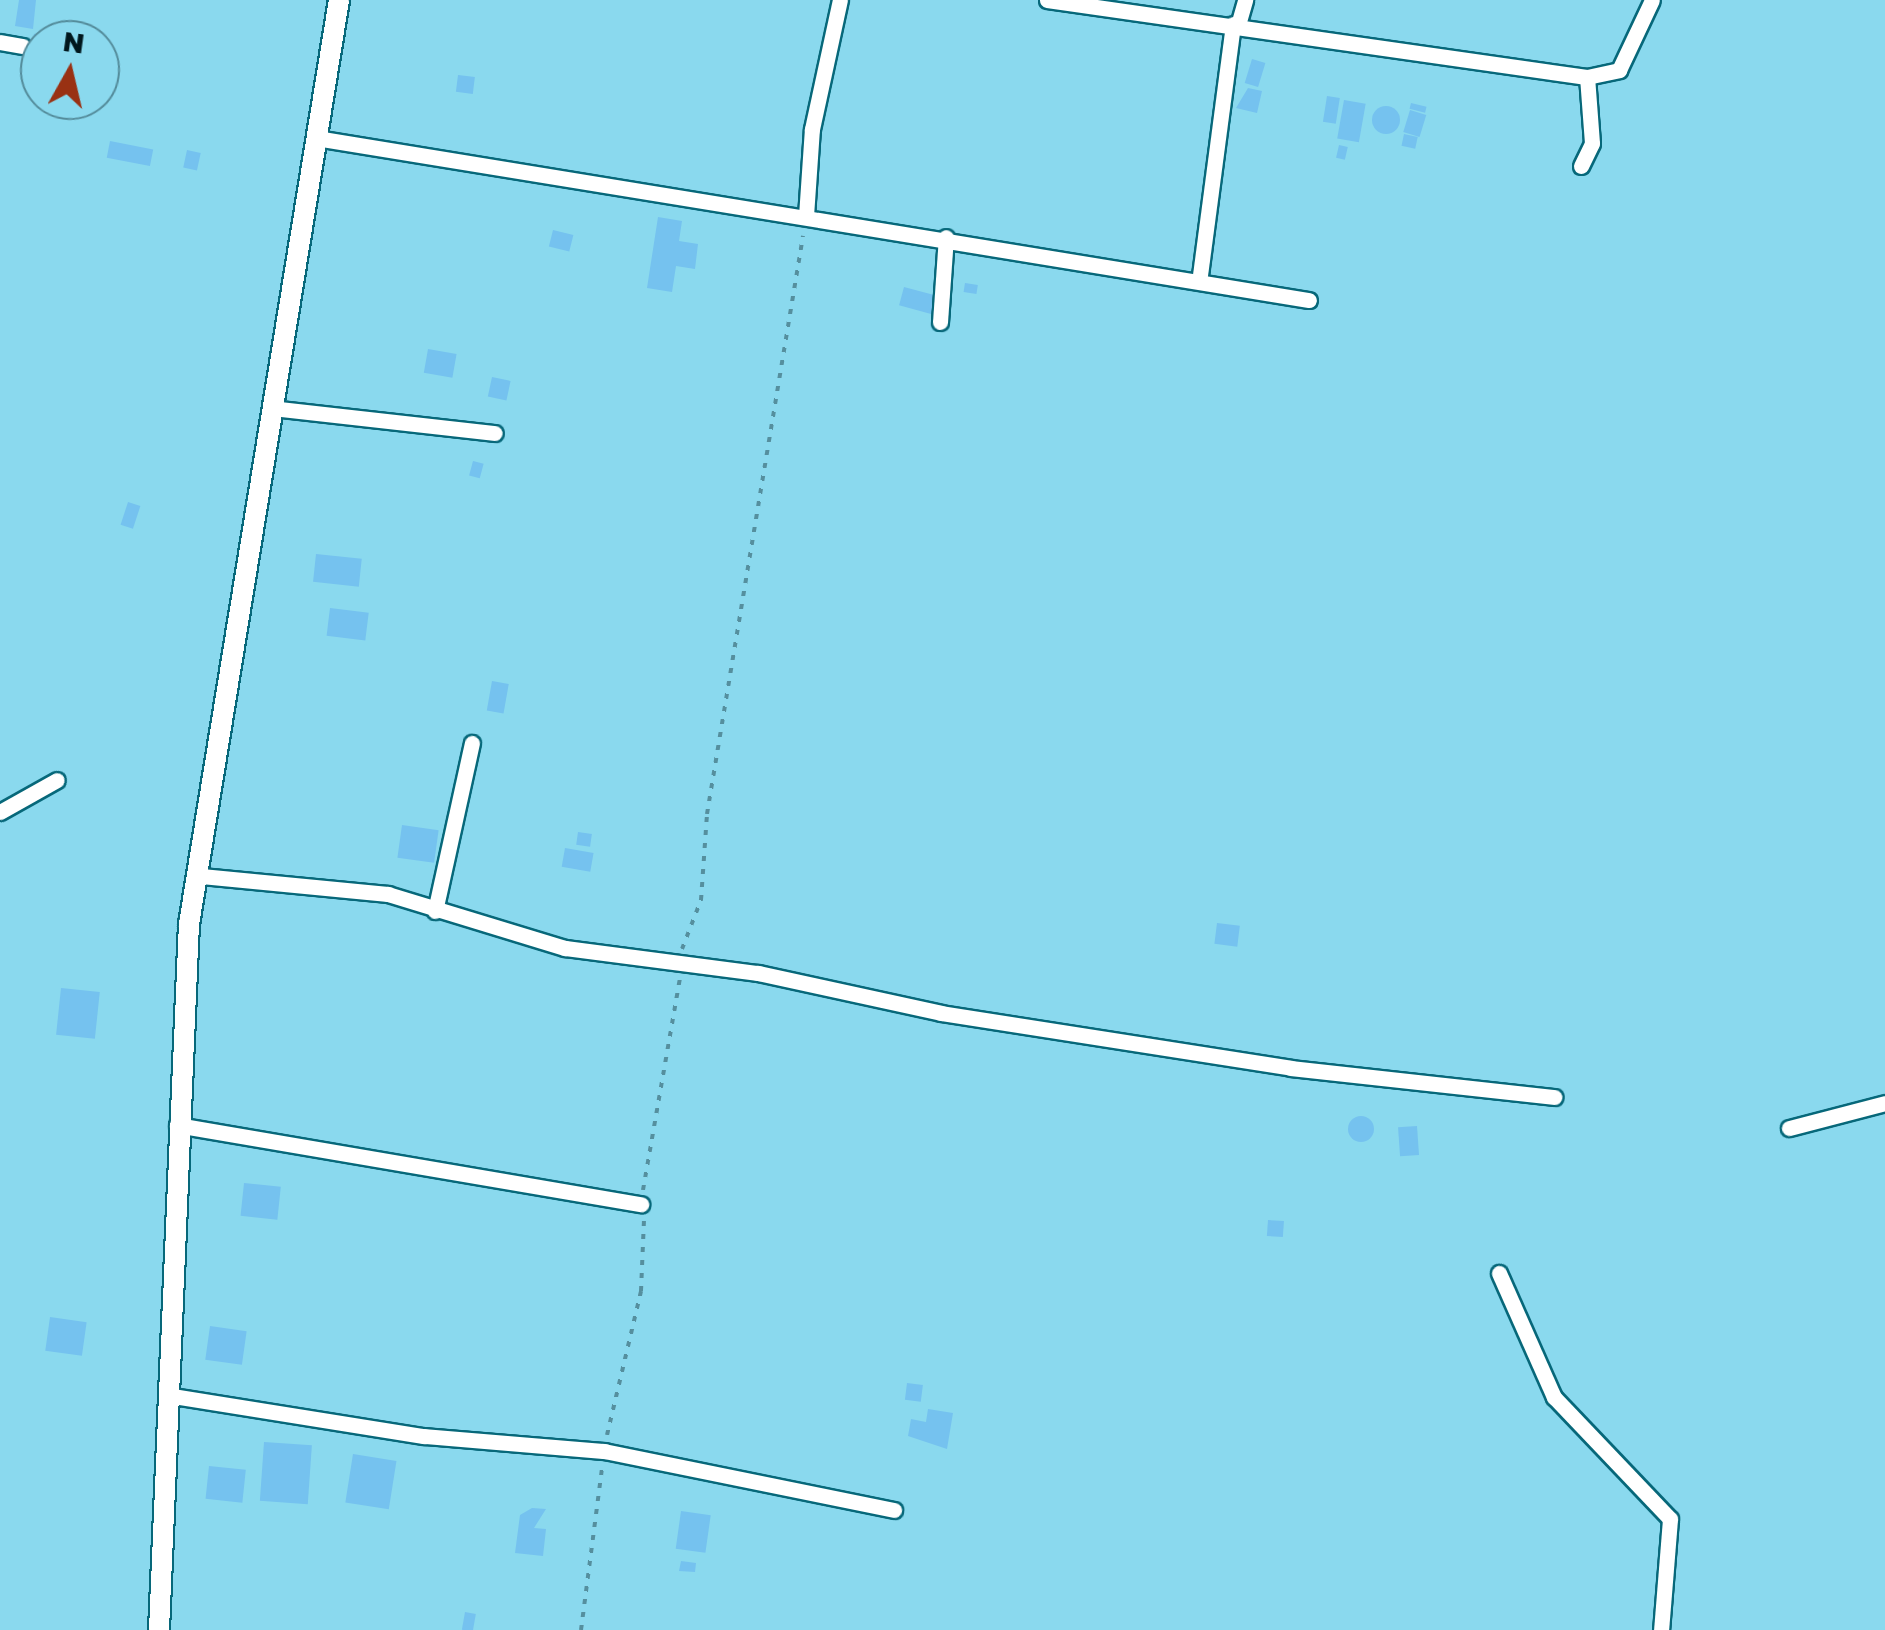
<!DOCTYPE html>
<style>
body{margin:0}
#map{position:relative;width:1885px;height:1630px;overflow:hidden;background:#8ad9ee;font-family:"Golos Text",sans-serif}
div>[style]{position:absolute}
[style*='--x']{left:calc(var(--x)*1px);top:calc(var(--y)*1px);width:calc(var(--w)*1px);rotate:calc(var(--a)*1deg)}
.building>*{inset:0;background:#75c2ef;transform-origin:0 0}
.round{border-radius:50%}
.path>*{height:4px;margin-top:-2px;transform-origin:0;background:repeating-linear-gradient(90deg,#558f9e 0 5px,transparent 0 13px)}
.roads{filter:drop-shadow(2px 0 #07687a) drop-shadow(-2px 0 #07687a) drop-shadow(0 2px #07687a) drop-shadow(0 -2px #07687a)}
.street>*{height:15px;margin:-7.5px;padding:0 7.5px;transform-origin:7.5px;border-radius:7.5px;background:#fff}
.secondary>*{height:20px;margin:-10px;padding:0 10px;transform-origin:10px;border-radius:10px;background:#fff}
span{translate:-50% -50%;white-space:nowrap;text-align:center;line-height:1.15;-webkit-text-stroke:8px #8ad9ee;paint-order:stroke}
.north{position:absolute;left:20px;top:20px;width:100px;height:100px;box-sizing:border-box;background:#8ad9ee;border:2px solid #538b9a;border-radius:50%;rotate:8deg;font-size:28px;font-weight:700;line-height:40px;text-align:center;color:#00171d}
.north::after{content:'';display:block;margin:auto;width:35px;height:45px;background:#993113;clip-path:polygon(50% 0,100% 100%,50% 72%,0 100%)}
</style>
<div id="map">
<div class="building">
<i style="clip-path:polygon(19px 0,36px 0,33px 29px,15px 26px)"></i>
<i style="clip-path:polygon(34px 34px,56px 38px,40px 40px,40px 63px,30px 61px)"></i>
<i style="left:1252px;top:59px;width:14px;height:25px;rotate:17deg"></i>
<i style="left:458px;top:75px;width:17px;height:17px;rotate:7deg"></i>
<i style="clip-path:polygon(1248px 88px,1262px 91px,1257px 113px,1236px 108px)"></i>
<i style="left:1327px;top:96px;width:13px;height:26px;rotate:9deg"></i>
<i style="left:1344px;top:100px;width:22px;height:39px;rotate:10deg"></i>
<i style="left:1411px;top:103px;width:16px;height:6px;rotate:14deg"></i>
<i class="round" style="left:1372px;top:106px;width:28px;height:28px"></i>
<i style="left:1410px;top:110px;width:17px;height:23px;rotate:17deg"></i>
<i style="left:1404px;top:134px;width:14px;height:12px;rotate:12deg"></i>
<i style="left:110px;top:141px;width:44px;height:17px;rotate:11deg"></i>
<i style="left:1339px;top:145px;width:9px;height:13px;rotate:13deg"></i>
<i style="left:187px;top:150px;width:14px;height:18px;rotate:12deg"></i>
<i style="clip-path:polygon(658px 217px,682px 221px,679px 241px,698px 244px,695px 269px,676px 266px,672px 292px,647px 288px)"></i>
<i style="left:553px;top:230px;width:21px;height:17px;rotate:14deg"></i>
<i style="left:965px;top:283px;width:13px;height:9px;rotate:9deg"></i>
<i style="left:904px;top:287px;width:35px;height:19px;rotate:15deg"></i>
<i style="left:428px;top:349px;width:29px;height:24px;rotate:10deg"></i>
<i style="left:492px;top:377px;width:19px;height:20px;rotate:12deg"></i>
<i style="left:473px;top:461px;width:11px;height:15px;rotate:15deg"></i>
<i style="left:128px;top:502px;width:13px;height:24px;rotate:18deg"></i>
<i style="left:316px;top:554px;width:46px;height:28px;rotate:6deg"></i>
<i style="left:330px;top:608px;width:39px;height:28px;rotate:7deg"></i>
<i style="left:492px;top:681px;width:17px;height:30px;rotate:10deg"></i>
<i style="left:402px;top:825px;width:37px;height:33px;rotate:8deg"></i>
<i style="left:578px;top:832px;width:14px;height:13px;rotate:8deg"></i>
<i style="left:565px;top:848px;width:29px;height:19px;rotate:10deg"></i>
<i style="left:1217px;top:923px;width:23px;height:21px;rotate:7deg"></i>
<i style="left:61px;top:988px;width:39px;height:47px;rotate:6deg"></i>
<i class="round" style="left:1348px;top:1116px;width:26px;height:26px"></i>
<i style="left:1417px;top:1126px;width:29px;height:19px;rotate:86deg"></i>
<i style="left:244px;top:1183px;width:37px;height:33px;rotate:6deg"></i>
<i style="left:1268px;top:1220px;width:16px;height:16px;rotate:4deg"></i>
<i style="left:50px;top:1317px;width:37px;height:34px;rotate:8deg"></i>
<i style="left:210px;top:1326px;width:37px;height:34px;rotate:8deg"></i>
<i style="left:907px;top:1383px;width:16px;height:17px;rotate:7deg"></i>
<i style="clip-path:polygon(928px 1409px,953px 1413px,947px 1449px,908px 1436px,911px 1419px,926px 1422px)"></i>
<i style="left:264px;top:1442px;width:48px;height:59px;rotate:4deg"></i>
<i style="left:353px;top:1454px;width:44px;height:49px;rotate:9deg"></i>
<i style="left:209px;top:1466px;width:37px;height:33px;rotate:6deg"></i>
<i style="clip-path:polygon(532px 1508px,546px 1509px,534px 1528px,546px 1529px,543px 1556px,515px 1553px,520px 1515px)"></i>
<i style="left:681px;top:1511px;width:30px;height:38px;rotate:8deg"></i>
<i style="clip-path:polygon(681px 1561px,696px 1563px,695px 1572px,679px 1571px)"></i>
<i style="left:465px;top:1612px;width:11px;height:18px;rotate:10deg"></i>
</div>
<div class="path">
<i style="--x:682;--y:949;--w:53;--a:-68.8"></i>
<i style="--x:701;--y:900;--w:86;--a:-86"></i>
<i style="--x:707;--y:814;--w:586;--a:-80.57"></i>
<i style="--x:643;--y:1190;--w:215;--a:-80.1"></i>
<i style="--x:607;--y:1435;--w:148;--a:-76.7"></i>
<i style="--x:641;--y:1291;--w:72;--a:-87.6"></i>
<i style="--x:581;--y:1630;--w:162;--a:-82.6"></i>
</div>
<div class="roads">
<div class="street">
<i style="--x:1047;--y:0;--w:545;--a:8.12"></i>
<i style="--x:1587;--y:77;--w:33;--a:-12"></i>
<i style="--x:1619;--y:70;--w:77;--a:-64.8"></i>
<i style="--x:1238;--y:25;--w:26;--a:-74"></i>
<i style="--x:0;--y:42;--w:23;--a:10"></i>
<i style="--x:316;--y:138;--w:1006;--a:9.27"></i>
<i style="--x:1581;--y:166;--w:25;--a:-64"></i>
<i style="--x:1592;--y:143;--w:66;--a:-94.3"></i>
<i style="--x:806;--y:216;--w:87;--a:-86.1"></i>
<i style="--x:812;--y:129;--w:132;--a:-77.8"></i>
<i style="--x:1200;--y:275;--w:253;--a:-82.5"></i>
<i style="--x:940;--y:322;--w:85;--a:-86"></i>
<i style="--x:271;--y:408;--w:225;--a:6.4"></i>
<i style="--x:0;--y:812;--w:65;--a:-29.3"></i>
<i style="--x:201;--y:876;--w:188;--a:5.5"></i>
<i style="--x:388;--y:894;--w:185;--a:17"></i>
<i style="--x:565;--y:948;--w:195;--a:7.4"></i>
<i style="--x:758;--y:973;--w:187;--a:12.3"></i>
<i style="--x:941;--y:1013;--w:354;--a:8.9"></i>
<i style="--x:1291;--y:1068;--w:265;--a:6.3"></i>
<i style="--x:435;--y:911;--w:172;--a:-77.6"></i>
<i style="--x:177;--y:1125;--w:471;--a:9.7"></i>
<i style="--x:1789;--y:1128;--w:99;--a:-14.6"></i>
<i style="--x:1499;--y:1273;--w:136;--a:66.1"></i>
<i style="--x:1554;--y:1397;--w:168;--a:46.4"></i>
<i style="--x:1670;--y:1519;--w:111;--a:94.6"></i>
<i style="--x:167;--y:1395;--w:260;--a:9.1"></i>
<i style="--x:424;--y:1436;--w:181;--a:4.8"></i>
<i style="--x:604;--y:1451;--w:296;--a:11.5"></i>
</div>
<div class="secondary">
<i style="--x:159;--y:1630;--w:707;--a:-87.57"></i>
<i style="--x:189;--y:924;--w:936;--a:-80.78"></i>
</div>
</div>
<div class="north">N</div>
</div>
